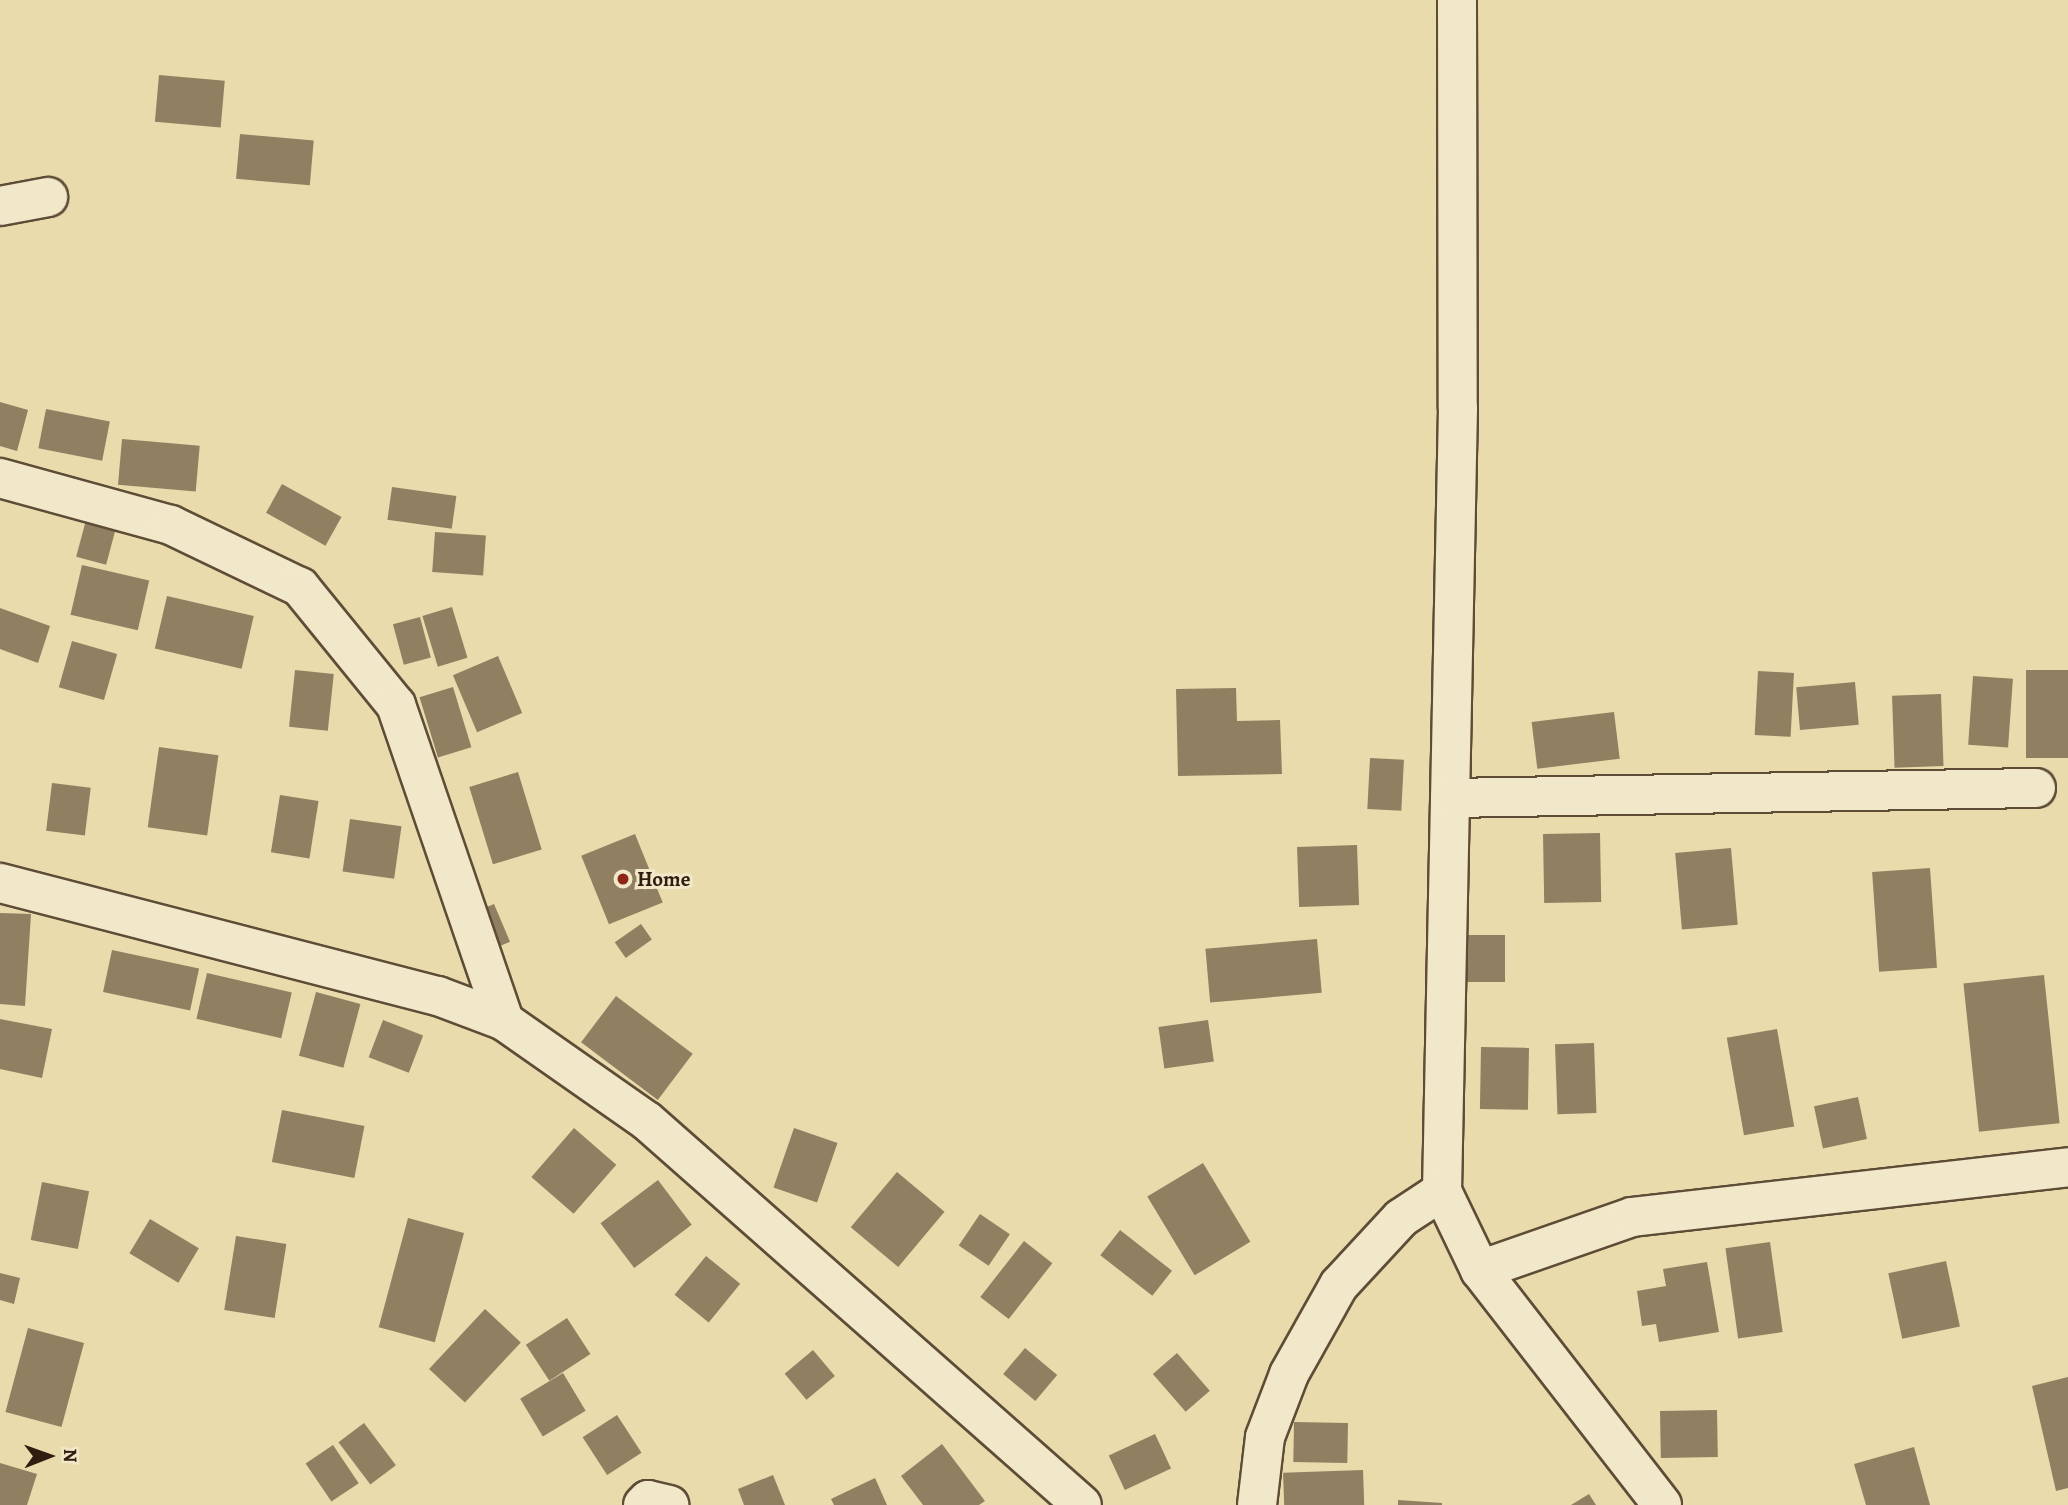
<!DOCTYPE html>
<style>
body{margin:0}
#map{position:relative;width:2068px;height:1505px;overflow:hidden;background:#e9dbac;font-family:Alegreya,serif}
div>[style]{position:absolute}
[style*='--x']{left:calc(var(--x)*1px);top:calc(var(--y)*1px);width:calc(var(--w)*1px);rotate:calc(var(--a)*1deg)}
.building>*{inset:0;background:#917f61;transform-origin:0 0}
.roads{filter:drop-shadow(2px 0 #5f4c37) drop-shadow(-2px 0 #5f4c37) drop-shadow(0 2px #5f4c37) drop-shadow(0 -2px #5f4c37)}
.minor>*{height:38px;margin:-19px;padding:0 19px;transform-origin:19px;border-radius:19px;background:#f1e8c9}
.dots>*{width:19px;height:19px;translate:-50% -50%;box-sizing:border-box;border:4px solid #f1e8c9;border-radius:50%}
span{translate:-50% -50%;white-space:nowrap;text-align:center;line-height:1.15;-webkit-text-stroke:6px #f1e8c9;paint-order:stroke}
.poi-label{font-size:21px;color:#311c10;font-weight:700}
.left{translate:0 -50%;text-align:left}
.north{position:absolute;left:14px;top:1421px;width:70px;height:70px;-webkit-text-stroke:5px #f1e8c9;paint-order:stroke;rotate:89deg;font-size:19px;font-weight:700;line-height:28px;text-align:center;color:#311c10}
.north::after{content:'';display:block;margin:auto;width:24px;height:32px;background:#311c10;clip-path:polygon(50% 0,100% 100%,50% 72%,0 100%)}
</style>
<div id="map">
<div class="building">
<i style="left:159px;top:75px;width:66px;height:47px;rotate:5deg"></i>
<i style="left:240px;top:134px;width:74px;height:45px;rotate:5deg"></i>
<i style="clip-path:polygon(0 402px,28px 410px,17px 451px,0 446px)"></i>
<i style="left:46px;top:409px;width:65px;height:40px;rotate:11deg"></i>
<i style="left:122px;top:439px;width:78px;height:46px;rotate:5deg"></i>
<i style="left:282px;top:484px;width:68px;height:33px;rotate:29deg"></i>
<i style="left:392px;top:487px;width:65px;height:33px;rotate:8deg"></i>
<i style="left:86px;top:520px;width:31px;height:38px;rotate:15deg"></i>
<i style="left:435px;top:532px;width:51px;height:40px;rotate:4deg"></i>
<i style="left:82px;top:565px;width:69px;height:51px;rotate:13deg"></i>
<i style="left:167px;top:596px;width:89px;height:54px;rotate:13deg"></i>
<i style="left:452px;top:607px;width:53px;height:31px;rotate:73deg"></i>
<i style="clip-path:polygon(0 608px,50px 626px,38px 663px,0 649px)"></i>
<i style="left:420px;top:617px;width:42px;height:28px;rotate:75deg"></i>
<i style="left:72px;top:641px;width:47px;height:48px;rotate:16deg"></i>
<i style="left:498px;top:656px;width:62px;height:49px;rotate:67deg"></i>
<i style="left:295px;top:670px;width:39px;height:57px;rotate:6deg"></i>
<i style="left:2068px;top:670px;width:88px;height:42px;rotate:90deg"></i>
<i style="left:1758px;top:671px;width:36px;height:64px;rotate:3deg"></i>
<i style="left:1973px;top:676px;width:40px;height:69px;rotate:4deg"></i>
<i style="left:1855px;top:682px;width:43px;height:59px;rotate:85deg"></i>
<i style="left:453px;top:687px;width:63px;height:35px;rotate:73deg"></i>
<i style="clip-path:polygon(1236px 688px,1237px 721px,1280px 720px,1282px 774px,1178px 776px,1176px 689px)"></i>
<i style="left:1941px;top:694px;width:72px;height:49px;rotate:88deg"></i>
<i style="left:1614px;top:712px;width:47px;height:83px;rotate:83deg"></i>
<i style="left:159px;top:747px;width:60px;height:81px;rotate:8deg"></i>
<i style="left:1370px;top:758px;width:34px;height:51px;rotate:3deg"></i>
<i style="left:518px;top:772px;width:81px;height:51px;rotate:73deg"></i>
<i style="left:52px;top:783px;width:39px;height:48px;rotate:7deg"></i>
<i style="left:280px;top:795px;width:39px;height:58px;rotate:9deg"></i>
<i style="left:350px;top:819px;width:52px;height:53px;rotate:8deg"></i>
<i style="left:1600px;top:833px;width:69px;height:57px;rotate:89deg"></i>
<i style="left:635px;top:834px;width:74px;height:58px;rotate:68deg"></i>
<i style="left:1357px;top:845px;width:60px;height:60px;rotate:88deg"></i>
<i style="left:1731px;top:848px;width:77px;height:56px;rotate:85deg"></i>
<i style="left:1930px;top:868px;width:100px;height:58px;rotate:86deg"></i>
<i style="left:494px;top:904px;width:41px;height:15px;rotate:67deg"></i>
<i style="clip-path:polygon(0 913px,31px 914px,25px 1006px,0 1004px)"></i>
<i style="left:641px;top:924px;width:19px;height:32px;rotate:55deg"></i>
<i style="left:1462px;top:935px;width:43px;height:47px"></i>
<i style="left:1317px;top:939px;width:54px;height:112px;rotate:85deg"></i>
<i style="left:112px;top:950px;width:89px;height:43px;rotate:12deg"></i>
<i style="left:207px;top:973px;width:87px;height:47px;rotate:13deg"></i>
<i style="left:2044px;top:975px;width:149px;height:81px;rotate:84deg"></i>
<i style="left:316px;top:992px;width:46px;height:66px;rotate:15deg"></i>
<i style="left:616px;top:996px;width:96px;height:58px;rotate:37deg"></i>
<i style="clip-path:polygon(0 1019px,52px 1029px,42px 1078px,0 1069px)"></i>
<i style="left:383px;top:1020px;width:43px;height:40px;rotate:21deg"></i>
<i style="left:1208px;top:1020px;width:42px;height:50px;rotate:82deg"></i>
<i style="left:1777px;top:1029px;width:99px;height:51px;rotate:80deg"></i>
<i style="left:1594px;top:1043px;width:70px;height:39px;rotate:88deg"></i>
<i style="left:1481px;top:1047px;width:48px;height:62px;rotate:1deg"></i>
<i style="left:1858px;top:1097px;width:43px;height:45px;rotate:78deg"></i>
<i style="left:282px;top:1110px;width:84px;height:53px;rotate:11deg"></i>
<i style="left:574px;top:1128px;width:56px;height:65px;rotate:41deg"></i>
<i style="left:794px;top:1128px;width:46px;height:63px;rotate:19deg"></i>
<i style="left:1203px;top:1163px;width:92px;height:65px;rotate:59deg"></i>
<i style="left:897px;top:1172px;width:62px;height:72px;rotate:40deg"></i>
<i style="left:658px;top:1180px;width:56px;height:72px;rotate:53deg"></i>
<i style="left:42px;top:1182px;width:48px;height:59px;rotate:11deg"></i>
<i style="left:980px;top:1214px;width:36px;height:38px;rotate:34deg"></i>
<i style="left:408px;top:1218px;width:58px;height:113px;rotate:15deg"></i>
<i style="left:150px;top:1219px;width:57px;height:40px;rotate:31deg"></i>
<i style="left:1120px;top:1230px;width:66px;height:32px;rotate:38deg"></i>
<i style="left:236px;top:1236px;width:51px;height:75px;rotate:9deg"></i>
<i style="left:1024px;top:1241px;width:36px;height:71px;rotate:38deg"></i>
<i style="left:1770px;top:1242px;width:91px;height:45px;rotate:82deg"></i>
<i style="left:706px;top:1256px;width:44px;height:50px;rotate:39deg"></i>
<i style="left:1946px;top:1261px;width:67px;height:59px;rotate:78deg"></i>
<i style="clip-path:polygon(1707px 1262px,1719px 1332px,1659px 1342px,1656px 1324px,1642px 1326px,1637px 1291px,1666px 1286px,1663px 1269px)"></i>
<i style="clip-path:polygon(0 1273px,20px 1278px,14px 1304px,0 1300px)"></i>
<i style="left:485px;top:1309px;width:49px;height:82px;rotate:43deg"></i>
<i style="left:567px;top:1318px;width:43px;height:49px;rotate:57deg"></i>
<i style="left:28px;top:1328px;width:58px;height:87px;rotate:15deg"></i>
<i style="left:1025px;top:1348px;width:42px;height:34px;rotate:40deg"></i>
<i style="left:813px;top:1350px;width:34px;height:37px;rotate:50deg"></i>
<i style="left:1177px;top:1353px;width:50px;height:32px;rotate:49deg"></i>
<i style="left:563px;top:1373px;width:44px;height:50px;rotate:59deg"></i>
<i style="clip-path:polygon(2068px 1377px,2068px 1488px,2056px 1491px,2032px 1386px)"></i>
<i style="left:1717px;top:1410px;width:47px;height:57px;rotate:89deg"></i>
<i style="left:617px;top:1415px;width:45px;height:41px;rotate:57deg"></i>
<i style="left:1294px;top:1422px;width:54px;height:40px;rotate:1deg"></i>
<i style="left:364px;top:1423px;width:53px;height:32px;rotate:53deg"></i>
<i style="left:1155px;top:1434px;width:38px;height:51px;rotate:65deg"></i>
<i style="clip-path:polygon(942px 1444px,985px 1501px,979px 1505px,923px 1505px,901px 1476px)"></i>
<i style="left:333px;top:1445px;width:46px;height:33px;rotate:56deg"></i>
<i style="clip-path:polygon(1914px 1447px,1930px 1505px,1866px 1505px,1854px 1464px)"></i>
<i style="clip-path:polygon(0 1463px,37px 1474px,27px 1505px,0 1505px)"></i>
<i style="left:1363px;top:1470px;width:35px;height:80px;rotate:88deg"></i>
<i style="clip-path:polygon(773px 1475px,785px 1505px,744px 1505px,738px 1489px)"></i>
<i style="clip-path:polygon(875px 1478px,887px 1505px,834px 1505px,831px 1499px)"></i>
<i style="clip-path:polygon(1589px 1494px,1596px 1505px,1571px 1505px)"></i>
<i style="clip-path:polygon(1398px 1500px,1442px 1503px,1442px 1505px,1398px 1505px)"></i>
</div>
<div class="roads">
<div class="minor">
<i style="--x:1457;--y:0;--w:408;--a:89.9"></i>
<i style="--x:1458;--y:408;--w:783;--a:91.17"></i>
<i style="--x:1442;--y:1191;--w:88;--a:64.3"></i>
<i style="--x:1480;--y:1270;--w:297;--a:52.2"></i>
<i style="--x:0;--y:206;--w:49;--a:-10.6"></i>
<i style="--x:0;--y:478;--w:177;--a:15.4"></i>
<i style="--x:171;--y:525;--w:143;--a:25.7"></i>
<i style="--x:300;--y:587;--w:152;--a:50.9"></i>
<i style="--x:396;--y:705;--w:334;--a:71.1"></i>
<i style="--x:1450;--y:798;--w:586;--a:-0.98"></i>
<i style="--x:0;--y:883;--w:452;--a:14.5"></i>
<i style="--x:438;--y:996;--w:71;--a:20.7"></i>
<i style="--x:504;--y:1021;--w:174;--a:35"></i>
<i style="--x:647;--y:1121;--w:580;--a:41.44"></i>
<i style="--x:1480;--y:1270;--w:161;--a:-19.2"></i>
<i style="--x:1632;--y:1217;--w:439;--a:-6.5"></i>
<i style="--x:643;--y:1505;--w:7;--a:-45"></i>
<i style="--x:648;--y:1500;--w:22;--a:13"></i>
<i style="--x:1257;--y:1505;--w:68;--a:-83.3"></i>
<i style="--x:1265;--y:1437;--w:67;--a:-69.1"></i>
<i style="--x:1289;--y:1374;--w:102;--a:-60.7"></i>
<i style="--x:1339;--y:1285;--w:91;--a:-47.2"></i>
<i style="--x:1401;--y:1218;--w:49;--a:-33.4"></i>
</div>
</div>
<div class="dots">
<i style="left:623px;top:879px;background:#8f2418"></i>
</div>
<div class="poi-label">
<span class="left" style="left:637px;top:879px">Home</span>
</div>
<div class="north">N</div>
</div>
